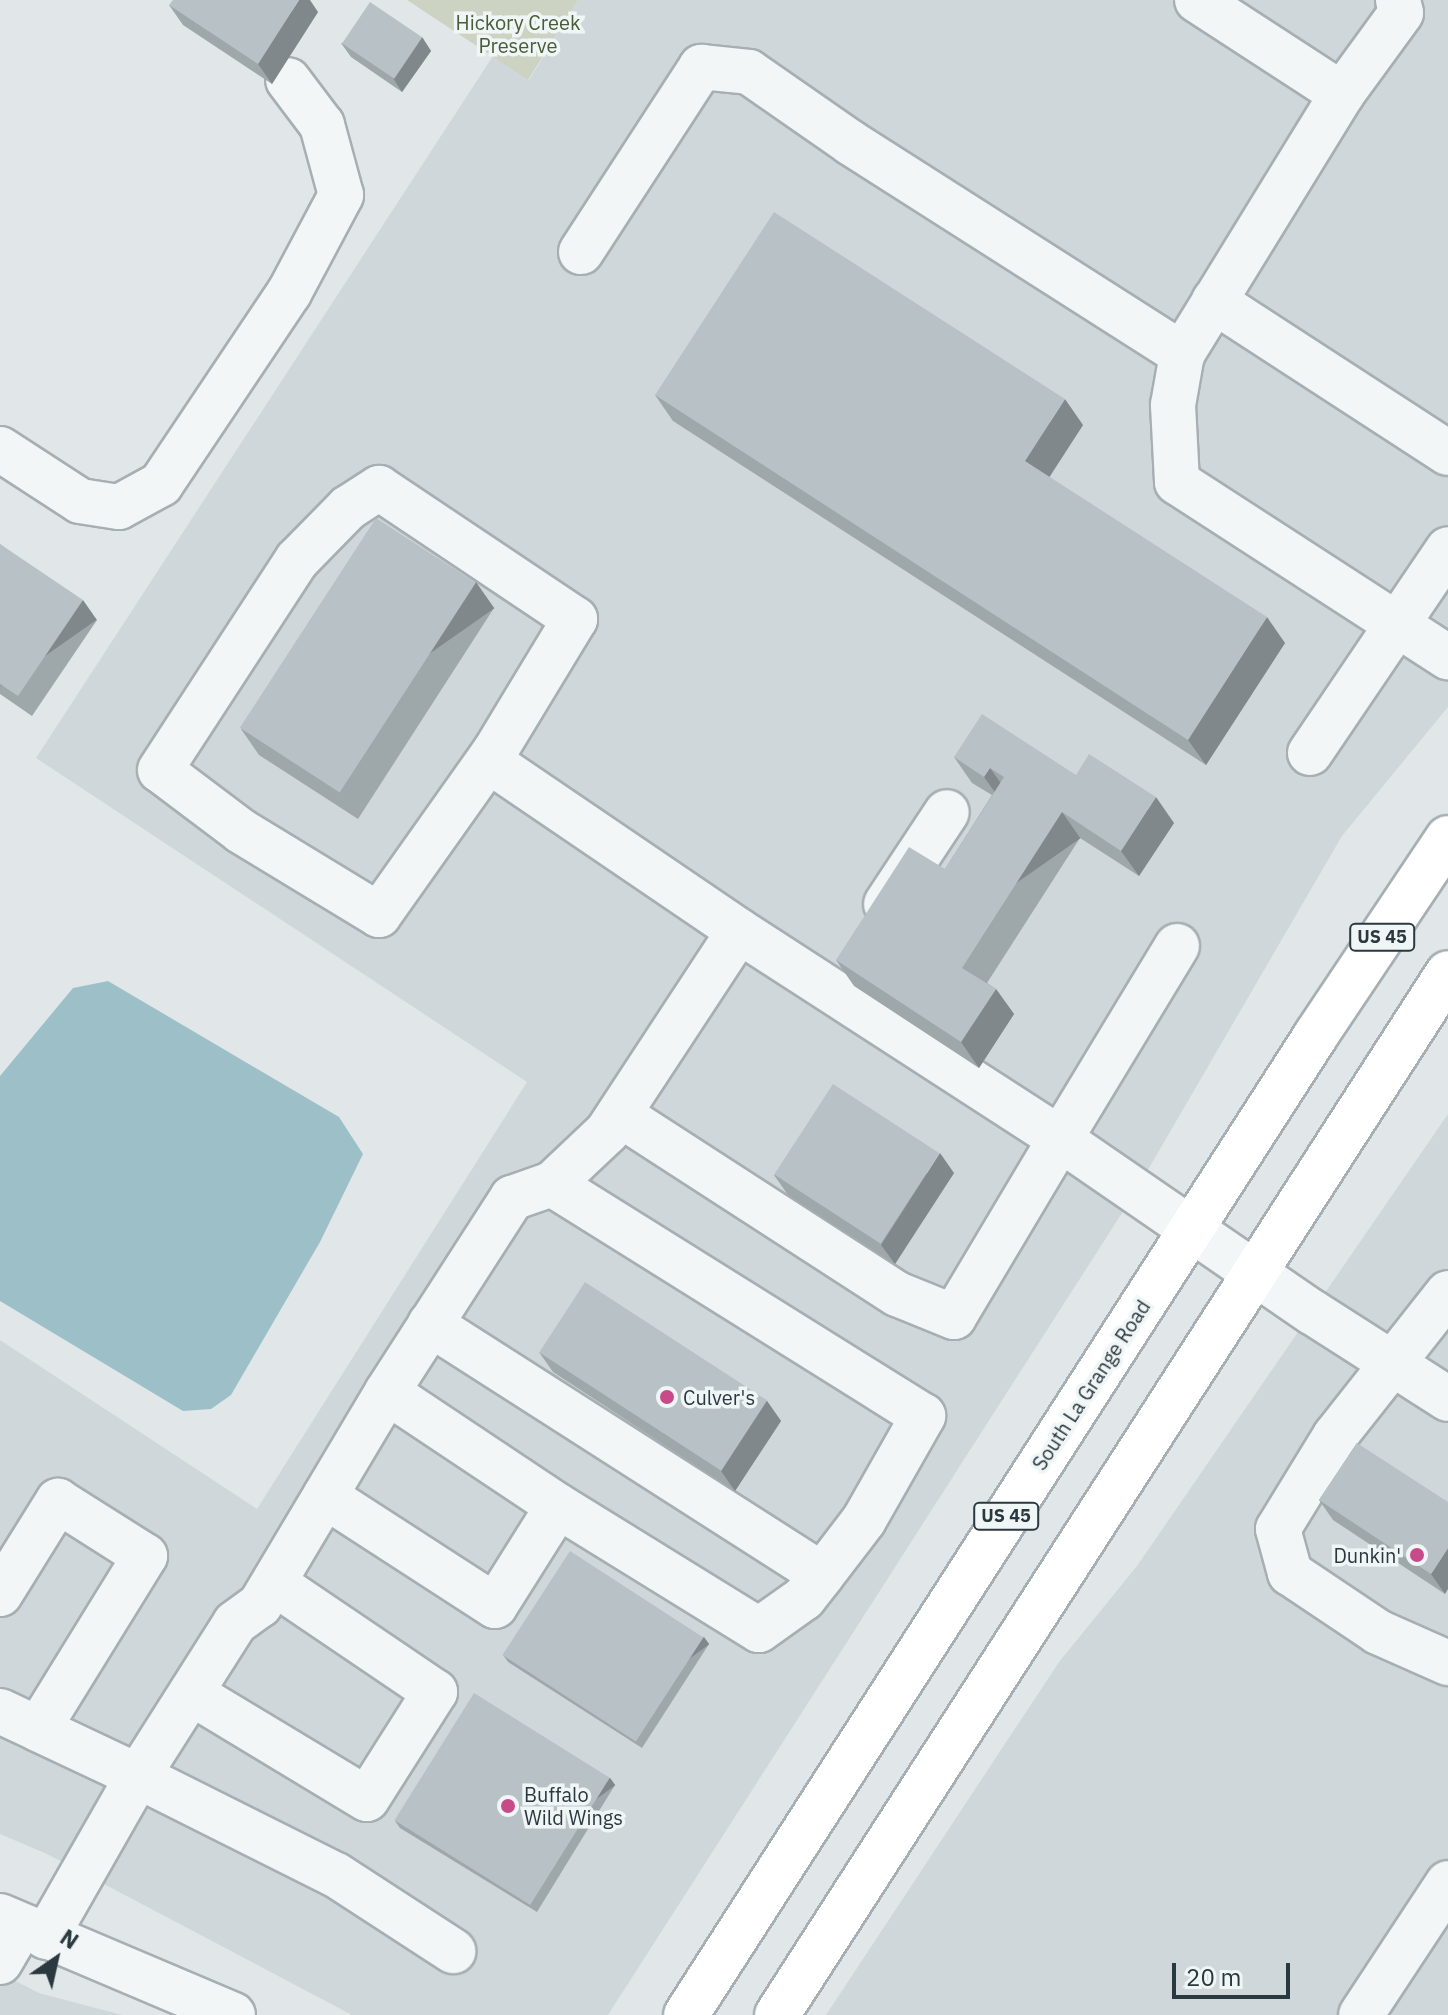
<!DOCTYPE html>
<style>
body{margin:0}
#map{position:relative;width:1448px;height:2015px;overflow:hidden;background:#e1e7e9;font-family:"IBM Plex Sans",sans-serif}
div>[style]{position:absolute}
[style*='--x']{left:calc(var(--x)*1px);top:calc(var(--y)*1px);width:calc(var(--w)*1px);rotate:calc(var(--a)*1deg)}
.built>*{inset:0;background:#cfd7db}
.green>*{inset:0;background:#ccd3c2}
.water>*{inset:0;background:#9dc0c8}
.roads{filter:drop-shadow(2px 0 #a6afb3) drop-shadow(-2px 0 #a6afb3) drop-shadow(0 2px #a6afb3) drop-shadow(0 -2px #a6afb3)}
.minor>*{height:44px;margin:-22px;padding:0 22px;transform-origin:22px;border-radius:22px;background:#f3f6f7}
.major>*{height:44px;margin:-22px;padding:0 22px;transform-origin:22px;border-radius:22px;background:#fff}
.wall>*{inset:0;background:#9ea7aa}
.shaded-wall>*{inset:0;background:#81888b;transform-origin:0 0}
.building>*{inset:0;background:#b8c2c6;transform-origin:0 0}
.dots>*{width:22px;height:22px;translate:-50% -50%;box-sizing:border-box;border:4px solid #f0f5f6;border-radius:50%}
span{translate:-50% -50%;white-space:nowrap;text-align:center;line-height:1.15;-webkit-text-stroke:7px #f0f5f6;paint-order:stroke}
.shield-label span{padding:2px 6px;background:#f0f5f6;border:2px solid;border-radius:6px;-webkit-text-stroke-width:0}
.shield-label{font-size:18px;color:#2a3940;font-weight:700}
.park-label{font-size:20px;color:#4a5b37}
.street-label{font-size:20px;color:#2a3940}
.poi-label{font-size:20px;color:#2a3940}
.left{translate:0 -50%;text-align:left}
.right{translate:-100% -50%;text-align:right}
.north{position:absolute;left:16px;top:1919px;width:80px;height:80px;-webkit-text-stroke:6px #f0f5f6;paint-order:stroke;rotate:34deg;font-size:22px;font-weight:700;line-height:32px;text-align:center;color:#2a3940}
.north::after{content:'';display:block;margin:auto;width:28px;height:36px;background:#2a3940;clip-path:polygon(50% 0,100% 100%,50% 72%,0 100%)}
.scale{position:absolute;left:1172px;top:1963px;width:118px;height:36px;box-sizing:border-box;border:4px solid #2a3940;border-top:0;padding-left:10px;font-size:24px;line-height:28px;white-space:nowrap;color:#2a3940;-webkit-text-stroke:6px #f0f5f6;paint-order:stroke}
</style>
<div id="map">
<div class="built">
<i style="clip-path:polygon(578px 0,1448px 0,1448px 707px,1342px 836px,1131px 1199px,608px 2015px,352px 2015px,47px 1854px,0 1834px,0 1340px,257px 1509px,527px 1082px,36px 758px,493px 56px,529px 80px)"></i>
<i style="clip-path:polygon(1448px 1114px,1448px 2015px,826px 2015px,1059px 1662px,1137px 1566px)"></i>
<i style="clip-path:polygon(0 1973px,39px 1993px,122px 2015px,0 2015px)"></i>
</div>
<div class="green">
<i style="clip-path:polygon(407px 0,578px 0,528px 80px)"></i>
</div>
<div class="water">
<i style="clip-path:polygon(108px 981px,339px 1117px,363px 1154px,320px 1242px,231px 1395px,211px 1409px,183px 1411px,0 1301px,0 1076px,73px 988px)"></i>
</div>
<div class="roads">
<div class="minor">
<i style="--x:1197;--y:0;--w:173;--a:33"></i>
<i style="--x:1398;--y:0;--w:13;--a:77"></i>
<i style="--x:1401;--y:13;--w:100;--a:126.1"></i>
<i style="--x:1342;--y:94;--w:305;--a:121.6"></i>
<i style="--x:1182;--y:354;--w:52;--a:100"></i>
<i style="--x:1173;--y:405;--w:77;--a:87"></i>
<i style="--x:1177;--y:482;--w:323;--a:32.9"></i>
<i style="--x:581;--y:252;--w:221;--a:-57"></i>
<i style="--x:701;--y:67;--w:48;--a:5.9"></i>
<i style="--x:749;--y:72;--w:124;--a:34.8"></i>
<i style="--x:851;--y:143;--w:393;--a:32.5"></i>
<i style="--x:1214;--y:301;--w:279;--a:33"></i>
<i style="--x:0;--y:449;--w:95;--a:33"></i>
<i style="--x:80;--y:501;--w:39;--a:9"></i>
<i style="--x:119;--y:507;--w:48;--a:-28.7"></i>
<i style="--x:161;--y:484;--w:230;--a:-56.2"></i>
<i style="--x:289;--y:293;--w:111;--a:-62"></i>
<i style="--x:341;--y:195;--w:73;--a:-105.2"></i>
<i style="--x:322;--y:125;--w:56;--a:-127.1"></i>
<i style="--x:495;--y:751;--w:201;--a:125.3"></i>
<i style="--x:379;--y:915;--w:162;--a:-148.7"></i>
<i style="--x:241;--y:831;--w:101;--a:-143"></i>
<i style="--x:160;--y:770;--w:251;--a:-56.9"></i>
<i style="--x:297;--y:560;--w:73;--a:-45.6"></i>
<i style="--x:348;--y:508;--w:37;--a:-33"></i>
<i style="--x:379;--y:488;--w:236;--a:33.8"></i>
<i style="--x:575;--y:619;--w:154;--a:121.2"></i>
<i style="--x:495;--y:751;--w:12;--a:121"></i>
<i style="--x:489;--y:761;--w:302;--a:34.2"></i>
<i style="--x:1310;--y:753;--w:246;--a:-55.9"></i>
<i style="--x:886;--y:904;--w:110;--a:-56.5"></i>
<i style="--x:1177;--y:946;--w:226;--a:121.2"></i>
<i style="--x:1060;--y:1139;--w:306;--a:34.5"></i>
<i style="--x:1312;--y:1312;--w:161;--a:32.6"></i>
<i style="--x:1448;--y:1293;--w:182;--a:128.3"></i>
<i style="--x:1335;--y:1436;--w:109;--a:121.5"></i>
<i style="--x:1278;--y:1529;--w:46;--a:74.7"></i>
<i style="--x:1290;--y:1573;--w:106;--a:33.8"></i>
<i style="--x:1378;--y:1632;--w:77;--a:23.9"></i>
<i style="--x:430;--y:1324;--w:465;--a:32.6"></i>
<i style="--x:387;--y:1392;--w:231;--a:-57.2"></i>
<i style="--x:512;--y:1198;--w:42;--a:-19.3"></i>
<i style="--x:558;--y:1506;--w:236;--a:31.7"></i>
<i style="--x:759;--y:1630;--w:55;--a:-35.4"></i>
<i style="--x:804;--y:1598;--w:29;--a:-52"></i>
<i style="--x:822;--y:1575;--w:69;--a:-52.6"></i>
<i style="--x:864;--y:1520;--w:120;--a:-60.4"></i>
<i style="--x:923;--y:1416;--w:438;--a:-148"></i>
<i style="--x:552;--y:1184;--w:76;--a:-43.4"></i>
<i style="--x:607;--y:1132;--w:240;--a:-56.7"></i>
<i style="--x:739;--y:931;--w:382;--a:32.9"></i>
<i style="--x:1060;--y:1139;--w:207;--a:120.8"></i>
<i style="--x:954;--y:1317;--w:61;--a:-158"></i>
<i style="--x:897;--y:1294;--w:331;--a:-147.1"></i>
<i style="--x:0;--y:1594;--w:110;--a:-58.1"></i>
<i style="--x:58;--y:1501;--w:103;--a:32.3"></i>
<i style="--x:145;--y:1556;--w:203;--a:121.7"></i>
<i style="--x:38;--y:1729;--w:110;--a:25.2"></i>
<i style="--x:138;--y:1776;--w:181;--a:-57.6"></i>
<i style="--x:235;--y:1623;--w:31;--a:-36"></i>
<i style="--x:260;--y:1605;--w:127;--a:-59.2"></i>
<i style="--x:325;--y:1496;--w:121;--a:-59.2"></i>
<i style="--x:387;--y:1392;--w:206;--a:33.7"></i>
<i style="--x:558;--y:1506;--w:118;--a:122.2"></i>
<i style="--x:495;--y:1606;--w:202;--a:-147.1"></i>
<i style="--x:191;--y:1693;--w:205;--a:31.1"></i>
<i style="--x:367;--y:1799;--w:127;--a:-57.6"></i>
<i style="--x:435;--y:1692;--w:194;--a:-145.9"></i>
<i style="--x:0;--y:1711;--w:42;--a:25.3"></i>
<i style="--x:0;--y:1916;--w:253;--a:23"></i>
<i style="--x:46;--y:1937;--w:185;--a:-60.3"></i>
<i style="--x:138;--y:1776;--w:221;--a:26.6"></i>
<i style="--x:336;--y:1875;--w:140;--a:33"></i>
<i style="--x:0;--y:1962;--w:42;--a:-59.7"></i>
<i style="--x:1361;--y:2015;--w:158;--a:-56.6"></i>
</div>
<div class="major">
<i style="--x:686;--y:2015;--w:1165;--a:-57.26"></i>
<i style="--x:1316;--y:1035;--w:237;--a:-56.2"></i>
<i style="--x:777;--y:2015;--w:1239;--a:-57.22"></i>
</div>
</div>
<div class="wall">
<i style="clip-path:polygon(169px 5px,318px 12px,272px 84px,183px 25px)"></i>
<i style="clip-path:polygon(422px 37px,431px 51px,402px 92px,351px 57px,341px 43px)"></i>
<i style="clip-path:polygon(655px 395px,1083px 425px,1049px 477px,1285px 643px,1206px 765px,673px 421px)"></i>
<i style="clip-path:polygon(0 544px,97px 620px,32px 716px,0 694px)"></i>
<i style="clip-path:polygon(494px 608px,358px 819px,259px 755px,241px 729px)"></i>
<i style="clip-path:polygon(954px 757px,1076px 775px,1174px 823px,1139px 876px,1080px 838px,987px 983px,996px 989px,1014px 1014px,979px 1068px,854px 986px,836px 960px,945px 869px,992px 795px,972px 783px)"></i>
<i style="clip-path:polygon(954px 1173px,895px 1264px,788px 1195px,774px 1175px)"></i>
<i style="clip-path:polygon(539px 1352px,767px 1401px,781px 1421px,735px 1491px,553px 1372px)"></i>
<i style="clip-path:polygon(1357px 1443px,1445px 1594px,1333px 1520px,1319px 1500px)"></i>
<i style="clip-path:polygon(709px 1644px,642px 1748px,508px 1662px,503px 1655px)"></i>
<i style="clip-path:polygon(610px 1778px,615px 1785px,537px 1912px,400px 1828px,395px 1821px)"></i>
</div>
<div class="shaded-wall">
<i style="clip-path:polygon(299px 0,310px 0,318px 12px,272px 84px,258px 64px)"></i>
<i style="clip-path:polygon(422px 37px,431px 51px,402px 92px,393px 78px)"></i>
<i style="clip-path:polygon(1065px 399px,1083px 425px,1043px 487px,1025px 461px)"></i>
<i style="left:476px;top:582px;width:32px;height:251px;rotate:55deg"></i>
<i style="left:83px;top:600px;width:24px;height:116px;rotate:55deg"></i>
<i style="clip-path:polygon(1267px 617px,1285px 643px,1206px 765px,1188px 740px)"></i>
<i style="clip-path:polygon(990px 768px,1008px 793px,1002px 802px,984px 777px)"></i>
<i style="clip-path:polygon(1156px 797px,1174px 823px,1139px 876px,1121px 851px)"></i>
<i style="left:1062px;top:812px;width:32px;height:185px;rotate:55deg"></i>
<i style="clip-path:polygon(996px 989px,1014px 1014px,979px 1068px,961px 1042px)"></i>
<i style="clip-path:polygon(940px 1153px,954px 1173px,895px 1264px,881px 1245px)"></i>
<i style="clip-path:polygon(767px 1401px,781px 1421px,735px 1491px,721px 1471px)"></i>
<i style="clip-path:polygon(1448px 1548px,1448px 1589px,1445px 1594px,1431px 1574px)"></i>
<i style="left:704px;top:1637px;width:9px;height:124px;rotate:54deg"></i>
<i style="left:610px;top:1778px;width:9px;height:149px;rotate:54deg"></i>
</div>
<div class="building">
<i style="clip-path:polygon(173px 0,299px 0,258px 64px,169px 5px)"></i>
<i style="left:370px;top:2px;width:63px;height:50px;rotate:34deg"></i>
<i style="clip-path:polygon(774px 212px,1065px 399px,1025px 461px,1267px 617px,1188px 740px,655px 395px)"></i>
<i style="left:376px;top:518px;width:119px;height:250px;rotate:33deg"></i>
<i style="clip-path:polygon(0 544px,83px 600px,18px 696px,0 684px)"></i>
<i style="clip-path:polygon(982px 714px,1076px 775px,1089px 754px,1156px 797px,1121px 851px,1062px 812px,962px 968px,996px 989px,961px 1042px,836px 960px,909px 847px,945px 869px,1004px 777px,990px 768px,984px 777px,954px 757px)"></i>
<i style="left:833px;top:1084px;width:127px;height:108px;rotate:33deg"></i>
<i style="left:585px;top:1282px;width:217px;height:84px;rotate:33deg"></i>
<i style="clip-path:polygon(1357px 1443px,1448px 1502px,1448px 1548px,1431px 1574px,1319px 1500px)"></i>
<i style="left:570px;top:1551px;width:159px;height:124px;rotate:33deg"></i>
<i style="left:474px;top:1693px;width:160px;height:150px;rotate:32deg"></i>
</div>
<div class="dots">
<i style="left:667px;top:1397px;background:#c94a89"></i>
<i style="left:1417px;top:1555px;background:#c94a89"></i>
<i style="left:508px;top:1806px;background:#c94a89"></i>
</div>
<div class="shield-label">
<span style="left:1382px;top:937px">US 45</span>
<span style="left:1006px;top:1516px">US 45</span>
</div>
<div class="park-label">
<span style="left:518px;top:34px">Hickory Creek<br>Preserve</span>
</div>
<div class="street-label">
<span style="left:1091px;top:1385px;rotate:-57deg">South La Grange Road</span>
</div>
<div class="poi-label">
<span class="left" style="left:683px;top:1397px">Culver's</span>
<span class="right" style="left:1401px;top:1555px">Dunkin'</span>
<span class="left" style="left:524px;top:1806px">Buffalo<br>Wild Wings</span>
</div>
<div class="north">N</div>
<div class="scale">20 m</div>
</div>
